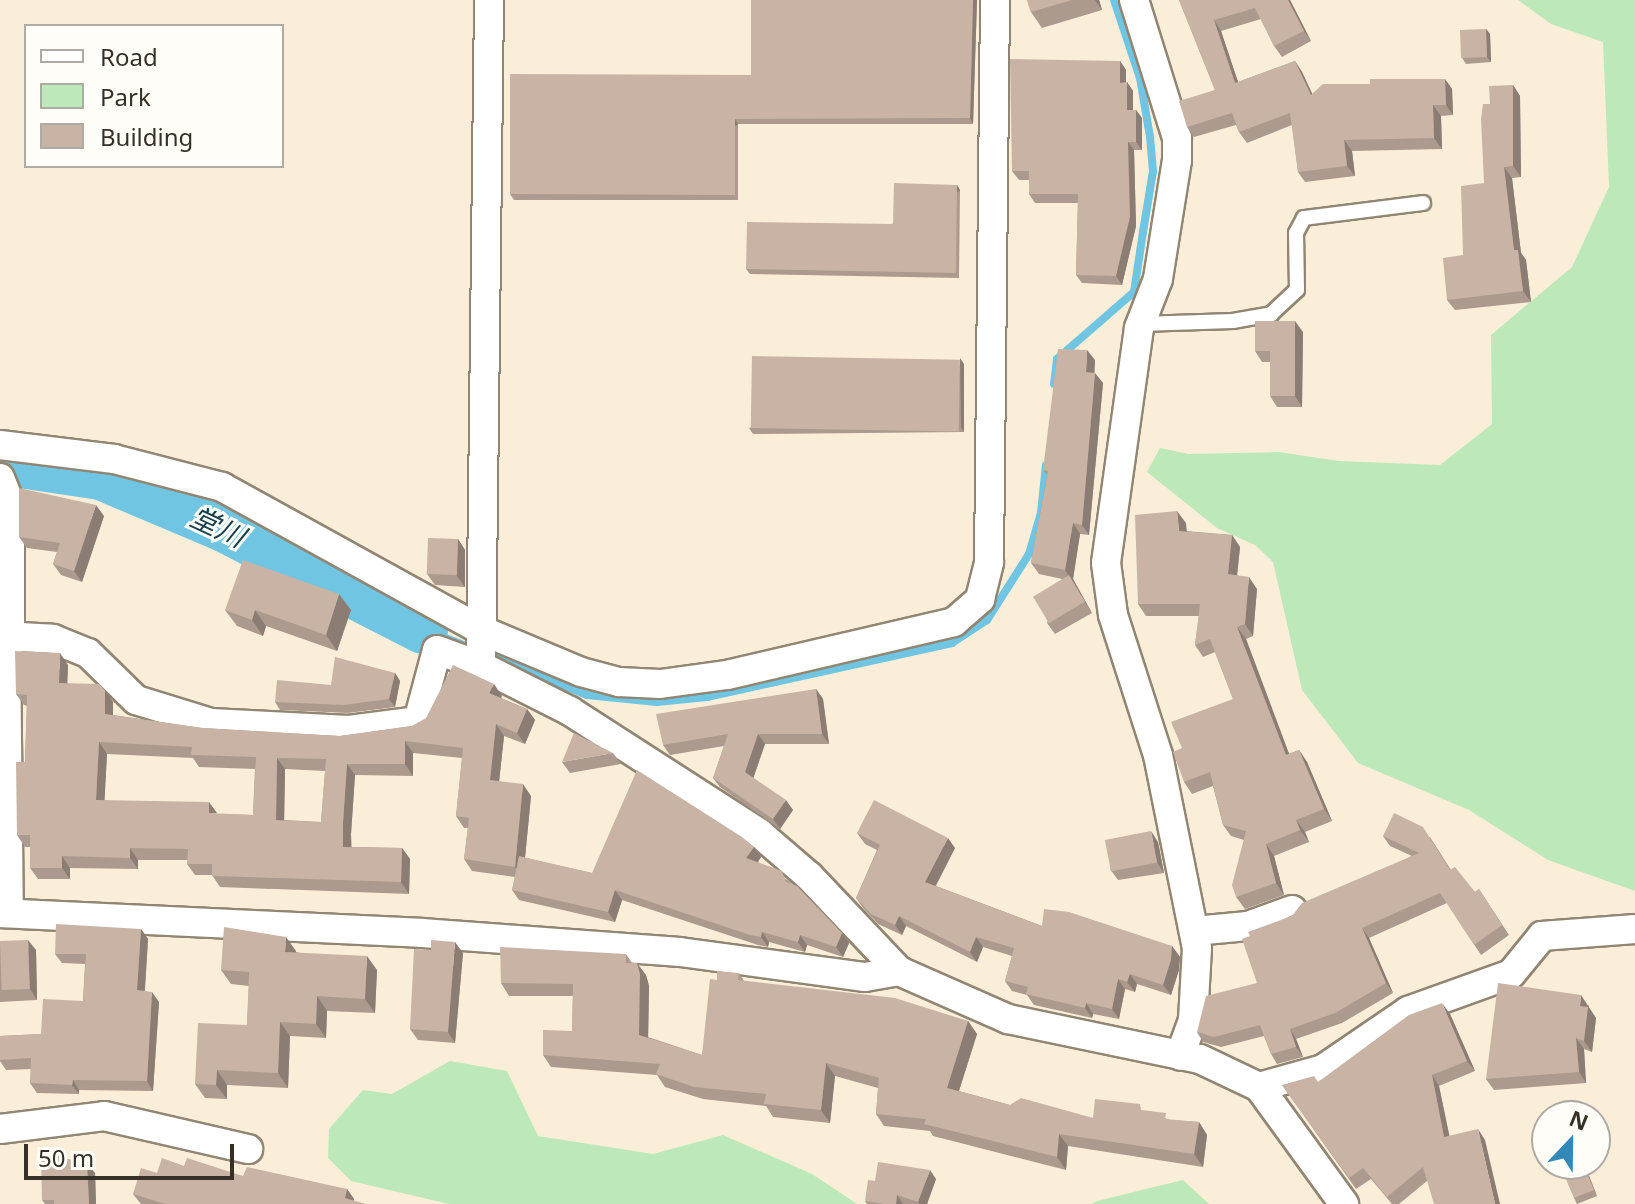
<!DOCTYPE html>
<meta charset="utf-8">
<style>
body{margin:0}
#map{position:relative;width:1635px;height:1204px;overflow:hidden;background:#faeed9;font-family:"Noto Sans","Noto Sans JP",sans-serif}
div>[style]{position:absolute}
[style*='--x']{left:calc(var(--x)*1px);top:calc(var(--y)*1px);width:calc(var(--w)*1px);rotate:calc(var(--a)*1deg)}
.green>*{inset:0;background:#bde9ba}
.stream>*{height:8px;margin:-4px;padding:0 4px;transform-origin:4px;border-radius:4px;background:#6fc5e2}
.river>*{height:50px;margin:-25px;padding:0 25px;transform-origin:25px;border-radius:25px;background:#6fc5e2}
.roads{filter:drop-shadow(2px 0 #918673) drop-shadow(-2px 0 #918673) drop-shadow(0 2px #918673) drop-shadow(0 -2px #918673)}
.lane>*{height:14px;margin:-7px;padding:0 7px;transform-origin:7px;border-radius:7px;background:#fff}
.street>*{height:28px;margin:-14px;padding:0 14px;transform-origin:14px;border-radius:14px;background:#fff}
.wall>*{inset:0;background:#ac9a8e}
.shaded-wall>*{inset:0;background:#8c7d74;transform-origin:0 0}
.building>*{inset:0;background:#c8b3a5;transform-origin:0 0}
span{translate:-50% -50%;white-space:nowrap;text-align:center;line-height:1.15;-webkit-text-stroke:6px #fffdf8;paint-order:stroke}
.water-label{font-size:28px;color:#18404c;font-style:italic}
.legend{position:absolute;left:24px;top:24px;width:260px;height:144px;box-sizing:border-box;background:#fffdf8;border:2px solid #aeaba5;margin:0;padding:10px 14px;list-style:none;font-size:24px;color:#353129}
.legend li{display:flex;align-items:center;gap:16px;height:40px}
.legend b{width:40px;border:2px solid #aeaba5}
.north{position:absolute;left:1531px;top:1100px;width:80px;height:80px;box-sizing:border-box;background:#fffdf8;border:2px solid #aeaba5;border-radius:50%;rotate:22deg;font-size:22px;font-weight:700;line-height:32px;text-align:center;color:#353129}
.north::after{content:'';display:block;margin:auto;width:28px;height:36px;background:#3289b7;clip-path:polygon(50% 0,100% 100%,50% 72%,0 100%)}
.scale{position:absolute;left:24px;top:1144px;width:210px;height:36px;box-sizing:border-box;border:4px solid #353129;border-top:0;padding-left:10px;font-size:24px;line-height:28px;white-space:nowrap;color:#353129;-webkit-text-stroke:6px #fffdf8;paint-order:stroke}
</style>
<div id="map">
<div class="green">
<i style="clip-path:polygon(1518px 0,1635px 0,1635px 891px,1548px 860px,1469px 810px,1358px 763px,1302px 690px,1273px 562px,1255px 545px,1217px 528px,1147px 472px,1160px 448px,1189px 454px,1279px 452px,1339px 461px,1440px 465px,1492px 424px,1491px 335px,1572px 267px,1609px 187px,1603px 42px,1551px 24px)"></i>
<i style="clip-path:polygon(450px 1061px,507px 1071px,538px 1136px,653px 1154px,723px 1135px,812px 1174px,857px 1204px,449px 1204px,351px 1181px,328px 1158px,329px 1129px,363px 1090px,392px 1094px)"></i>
<i style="clip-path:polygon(1183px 1180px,1209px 1204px,1091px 1204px,1097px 1201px)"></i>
</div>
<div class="stream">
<i style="--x:1054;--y:384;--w:25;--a:-83"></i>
<i style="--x:1057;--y:359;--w:102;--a:-41"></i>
<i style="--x:1134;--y:292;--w:61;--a:-81.5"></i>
<i style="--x:1143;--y:232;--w:62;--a:-80.7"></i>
<i style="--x:1153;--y:171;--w:34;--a:-95"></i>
<i style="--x:1150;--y:137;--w:60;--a:-99.6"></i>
<i style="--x:1140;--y:78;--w:82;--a:-108.4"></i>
<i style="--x:423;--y:629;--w:52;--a:21.6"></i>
<i style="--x:488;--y:654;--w:107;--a:22.5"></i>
<i style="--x:587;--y:695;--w:70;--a:5.7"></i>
<i style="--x:657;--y:702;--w:50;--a:-5.7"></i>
<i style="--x:707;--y:697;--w:251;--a:-12.4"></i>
<i style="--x:952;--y:643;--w:42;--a:-33.3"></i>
<i style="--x:987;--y:620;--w:78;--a:-57.5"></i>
<i style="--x:1029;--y:554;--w:43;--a:-73.7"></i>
<i style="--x:1041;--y:513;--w:48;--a:-84.1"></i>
</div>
<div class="river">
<i style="--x:0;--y:460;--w:102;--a:8.4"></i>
<i style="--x:101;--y:475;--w:131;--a:22.9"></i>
<i style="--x:222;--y:526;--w:226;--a:27.1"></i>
</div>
<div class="roads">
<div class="lane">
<i style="--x:1140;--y:324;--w:93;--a:-1.8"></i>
<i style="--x:1233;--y:321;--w:39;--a:-10"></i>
<i style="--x:1271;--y:314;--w:35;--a:-43"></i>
<i style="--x:1297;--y:290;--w:57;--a:-91"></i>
<i style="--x:1296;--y:233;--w:17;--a:-62"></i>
<i style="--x:1304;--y:218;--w:120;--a:-7.2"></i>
</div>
<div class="street">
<i style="--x:489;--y:0;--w:666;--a:90.69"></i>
<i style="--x:481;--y:666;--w:100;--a:26.8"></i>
<i style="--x:570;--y:711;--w:225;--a:32.8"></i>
<i style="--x:759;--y:833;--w:66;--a:40.7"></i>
<i style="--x:809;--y:876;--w:131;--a:46.5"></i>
<i style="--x:899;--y:971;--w:119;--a:23.8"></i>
<i style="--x:1008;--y:1019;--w:196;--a:11.8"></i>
<i style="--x:1200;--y:1059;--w:65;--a:25.4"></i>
<i style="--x:1259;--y:1087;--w:145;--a:54"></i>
<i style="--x:1134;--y:0;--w:145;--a:72.7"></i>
<i style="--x:1177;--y:138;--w:22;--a:90"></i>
<i style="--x:1177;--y:160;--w:121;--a:99.1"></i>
<i style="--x:1158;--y:279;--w:53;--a:111.2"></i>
<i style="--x:1139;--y:328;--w:237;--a:98"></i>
<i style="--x:1106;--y:563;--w:52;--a:82.3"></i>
<i style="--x:1113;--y:615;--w:147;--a:72.2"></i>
<i style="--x:1158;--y:755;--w:197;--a:78.6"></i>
<i style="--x:1197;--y:948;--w:72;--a:93.2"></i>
<i style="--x:1193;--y:1020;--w:38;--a:110"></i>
<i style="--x:0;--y:445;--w:115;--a:7"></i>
<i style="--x:114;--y:459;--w:112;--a:14.5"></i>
<i style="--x:222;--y:487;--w:298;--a:28.9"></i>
<i style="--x:483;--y:631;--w:106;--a:22.7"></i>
<i style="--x:581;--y:672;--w:39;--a:15"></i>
<i style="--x:619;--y:682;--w:41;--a:2.8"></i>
<i style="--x:660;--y:684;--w:68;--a:-7.7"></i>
<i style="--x:727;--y:675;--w:233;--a:-13.1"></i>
<i style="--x:954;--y:622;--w:35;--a:-41"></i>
<i style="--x:980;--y:599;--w:38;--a:-76"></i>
<i style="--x:989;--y:562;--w:562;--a:-89.39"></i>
<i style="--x:0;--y:478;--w:27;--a:68"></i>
<i style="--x:10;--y:503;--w:138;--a:90"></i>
<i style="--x:6;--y:642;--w:271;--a:89.4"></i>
<i style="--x:0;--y:644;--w:21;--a:-19"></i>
<i style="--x:20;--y:637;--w:33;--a:3"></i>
<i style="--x:53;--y:639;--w:38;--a:22"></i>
<i style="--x:88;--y:653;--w:67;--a:44.4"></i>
<i style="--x:136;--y:700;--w:78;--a:17"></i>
<i style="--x:211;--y:723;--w:138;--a:2.9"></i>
<i style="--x:349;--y:730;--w:70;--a:-7.4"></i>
<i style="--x:418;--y:721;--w:73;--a:-75"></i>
<i style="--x:437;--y:650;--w:47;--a:20"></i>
<i style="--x:0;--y:913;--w:422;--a:2.7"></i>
<i style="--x:422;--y:933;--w:259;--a:4.2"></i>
<i style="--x:680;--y:952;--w:187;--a:7.7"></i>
<i style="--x:865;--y:977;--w:35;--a:-10"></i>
<i style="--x:1194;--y:931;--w:54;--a:-5.3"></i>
<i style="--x:1248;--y:926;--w:47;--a:-20"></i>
<i style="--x:1259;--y:1087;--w:66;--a:-15.7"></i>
<i style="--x:1323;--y:1069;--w:103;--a:-34.3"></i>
<i style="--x:1408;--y:1011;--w:109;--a:-19.8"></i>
<i style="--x:1511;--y:974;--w:49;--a:-50.8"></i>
<i style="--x:1542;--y:936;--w:93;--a:-4.3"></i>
<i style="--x:0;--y:1129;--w:105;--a:-7.1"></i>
<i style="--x:104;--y:1116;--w:148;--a:12.9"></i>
</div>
</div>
<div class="wall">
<i style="clip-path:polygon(977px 0,973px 124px,738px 124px,738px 200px,514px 200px,510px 194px,751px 75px)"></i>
<i style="clip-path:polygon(1027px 0,1099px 0,1102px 10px,1042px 28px,1031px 12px)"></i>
<i style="clip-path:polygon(1179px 0,1290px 0,1311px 41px,1282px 57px,1274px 46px,1261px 19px,1221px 31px,1238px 82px,1295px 61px,1302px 72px,1312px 94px,1370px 84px,1445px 79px,1452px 89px,1453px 115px,1441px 116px,1442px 149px,1352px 151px,1355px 176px,1305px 182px,1298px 172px,1292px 125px,1247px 143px,1239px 132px,1236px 125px,1194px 137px,1187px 127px,1215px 90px)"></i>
<i style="clip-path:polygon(1486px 29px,1490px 34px,1491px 62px,1466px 64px,1462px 58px)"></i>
<i style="clip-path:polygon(1120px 61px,1126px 70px,1126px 82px,1127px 82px,1133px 91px,1133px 110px,1136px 110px,1142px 118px,1142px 150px,1134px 150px,1136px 226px,1122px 285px,1082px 283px,1076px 275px,1078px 203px,1035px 203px,1029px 194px,1029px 180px,1019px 180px,1012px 171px)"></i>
<i style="clip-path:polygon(1513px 85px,1520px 96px,1521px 177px,1512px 178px,1521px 253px,1526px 260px,1531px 302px,1455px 310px,1447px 300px,1463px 255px,1484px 183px,1490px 104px)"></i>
<i style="clip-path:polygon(957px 185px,960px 190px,959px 278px,750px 274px,746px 269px,893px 224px)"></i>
<i style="clip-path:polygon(1303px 332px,1302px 407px,1277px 407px,1270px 396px,1270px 362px,1262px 362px,1255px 351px)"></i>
<i style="clip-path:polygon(1095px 360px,1094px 373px,1103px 383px,1089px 535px,1080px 534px,1073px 579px,1092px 613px,1055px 634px,1047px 623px,1062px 579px,1039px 574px,1031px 563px,1047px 475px,1043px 470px)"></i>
<i style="clip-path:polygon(964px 364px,964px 432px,753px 434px,749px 428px)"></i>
<i style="clip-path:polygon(104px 516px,82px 582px,61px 575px,53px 564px,57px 552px,27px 548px,19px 537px)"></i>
<i style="clip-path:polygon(1186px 523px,1186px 531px,1232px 535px,1240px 547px,1237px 575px,1257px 589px,1253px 636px,1246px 639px,1289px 754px,1299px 750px,1307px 762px,1332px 821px,1305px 832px,1309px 842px,1274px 856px,1284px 895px,1245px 909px,1236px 897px,1244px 840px,1231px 836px,1223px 825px,1213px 786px,1192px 794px,1184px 782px,1182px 748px,1233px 699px,1215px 652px,1203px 657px,1195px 645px,1199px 616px,1146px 616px,1138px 604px)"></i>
<i style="clip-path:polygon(458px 539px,465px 550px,465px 587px,435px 585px,427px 574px)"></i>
<i style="clip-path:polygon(225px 610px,351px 610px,337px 651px,266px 626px,263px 636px,237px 626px)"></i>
<i style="clip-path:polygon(evenodd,68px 665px,67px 683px,113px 702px,113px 715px,202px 728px,340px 736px,412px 726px,502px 696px,501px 698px,527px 709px,535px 720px,525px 744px,504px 736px,499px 781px,531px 796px,525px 858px,592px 873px,754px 847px,761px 857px,758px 862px,789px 881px,842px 933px,849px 943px,843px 957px,807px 945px,805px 952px,769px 942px,768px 947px,758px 945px,622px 900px,615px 922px,519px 900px,512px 890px,515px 877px,472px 871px,464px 859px,468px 828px,464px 828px,456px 816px,462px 758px,413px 753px,413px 776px,355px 775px,351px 834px,351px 847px,402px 848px,410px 859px,409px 894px,220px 887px,212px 875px,195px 875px,187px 864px,188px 860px,138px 860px,138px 869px,70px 868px,70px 879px,38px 879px,30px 868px,30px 847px,25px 847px,17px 835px,25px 762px,27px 706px,24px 705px,16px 694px,68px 665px,107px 754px,193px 758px,199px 767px,255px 769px,253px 815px,217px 814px,104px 800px,107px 754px,68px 665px,285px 769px,325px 771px,321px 822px,284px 820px,285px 769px)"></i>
<i style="clip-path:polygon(395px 673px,400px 681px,395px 707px,348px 713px,280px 710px,275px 702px,331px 685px)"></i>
<i style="clip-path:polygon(816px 689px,823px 699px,829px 744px,765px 744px,753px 778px,793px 810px,780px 829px,720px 787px,713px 778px,724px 746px,670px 755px,663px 745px)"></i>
<i style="clip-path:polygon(613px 753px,621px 764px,570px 773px,562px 762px)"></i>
<i style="clip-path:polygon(857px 833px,955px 848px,936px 886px,1042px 926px,1172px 946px,1180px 957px,1179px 970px,1171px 995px,1137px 984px,1135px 992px,1125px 989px,1119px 1019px,1093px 1014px,1092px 1018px,1034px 1005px,1027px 995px,1012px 991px,1005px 981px,1012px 956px,983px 947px,977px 962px,906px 926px,902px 935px,878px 924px,863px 908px,856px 898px,877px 850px,865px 844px)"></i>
<i style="clip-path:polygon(1383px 836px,1430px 837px,1451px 870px,1475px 892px,1479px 889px,1509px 935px,1481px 955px,1447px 903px,1369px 938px,1393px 993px,1342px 1023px,1296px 1039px,1303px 1057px,1277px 1064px,1271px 1054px,1264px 1036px,1221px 1047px,1203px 1042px,1197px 1032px,1257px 983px,1250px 936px,1412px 856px,1390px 846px)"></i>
<i style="clip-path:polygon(1158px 842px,1164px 873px,1118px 880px,1110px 869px)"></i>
<i style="clip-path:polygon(141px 929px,148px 939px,145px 991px,159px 1002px,153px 1091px,79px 1090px,79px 1094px,37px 1093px,30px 1083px,31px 1069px,6px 1070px,0 1061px,0 1036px,41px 1034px,83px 1001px,85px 964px,62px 963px,55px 954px)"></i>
<i style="clip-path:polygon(0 941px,36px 950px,37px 1000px,0 1002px)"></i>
<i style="clip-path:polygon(296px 951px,296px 952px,377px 970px,375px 1013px,327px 1011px,326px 1038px,290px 1036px,288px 1088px,227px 1085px,227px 1099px,205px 1098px,195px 1084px,247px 1025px,249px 986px,231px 984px,221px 970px)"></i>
<i style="clip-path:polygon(463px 953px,455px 1043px,418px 1040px,410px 1029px)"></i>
<i style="clip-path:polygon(626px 954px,632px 963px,646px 975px,649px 986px,648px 1037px,702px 1055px,717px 980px,739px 973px,744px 981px,968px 1021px,977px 1034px,959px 1091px,1010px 1105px,1093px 1118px,1145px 1111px,1170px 1120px,1199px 1122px,1207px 1135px,1203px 1167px,1068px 1146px,1066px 1170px,933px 1136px,930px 1131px,884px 1126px,876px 1114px,878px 1088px,835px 1076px,830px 1123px,773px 1117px,766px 1106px,703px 1099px,665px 1087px,657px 1075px,551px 1067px,543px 1055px,572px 1031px,573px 996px,509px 996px,501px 983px)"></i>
<i style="clip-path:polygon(1589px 1005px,1589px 1008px,1596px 1018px,1592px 1052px,1584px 1049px,1586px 1083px,1494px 1090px,1486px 1079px)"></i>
<i style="clip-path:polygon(1450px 1014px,1475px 1071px,1439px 1086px,1449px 1136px,1485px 1140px,1427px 1181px,1399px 1204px,1392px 1204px,1371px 1179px,1356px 1189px,1282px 1085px,1318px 1082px)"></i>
<i style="clip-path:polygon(64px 1154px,67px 1159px,95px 1173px,96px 1204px,45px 1204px,42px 1200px)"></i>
<i style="clip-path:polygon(1583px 1164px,1597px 1196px,1577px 1204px,1574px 1198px)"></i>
<i style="clip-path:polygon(184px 1166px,243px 1176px,347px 1189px,354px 1199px,354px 1201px,365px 1204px,141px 1204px,133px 1194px,157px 1173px)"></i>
<i style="clip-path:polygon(936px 1179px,927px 1204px,867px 1204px,865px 1201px,875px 1181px)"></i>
</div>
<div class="shaded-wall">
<i style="clip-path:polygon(973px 0,977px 0,973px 124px,970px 118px)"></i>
<i style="clip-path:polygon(1095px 0,1099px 0,1102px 10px)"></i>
<i style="clip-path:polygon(1288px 0,1290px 0,1311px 41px,1304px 31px)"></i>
<i style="clip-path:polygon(1214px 20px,1221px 31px,1242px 94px,1235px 83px)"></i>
<i style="clip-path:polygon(1486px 29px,1490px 34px,1491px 62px,1487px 57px)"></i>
<i style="clip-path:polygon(1120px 61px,1126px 70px,1126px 91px,1120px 83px)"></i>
<i style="clip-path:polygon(1295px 61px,1302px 72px,1318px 106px,1311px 95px)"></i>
<i style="clip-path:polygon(1445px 79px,1452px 89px,1453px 115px,1446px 105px)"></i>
<i style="clip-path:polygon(1127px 82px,1133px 91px,1133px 119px,1127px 110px)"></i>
<i style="clip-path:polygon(1513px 85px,1520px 96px,1521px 177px,1513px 166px)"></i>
<i style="clip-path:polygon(1433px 105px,1441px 116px,1442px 149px,1434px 138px)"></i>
<i style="clip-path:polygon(1136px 110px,1142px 118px,1142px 150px,1136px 142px)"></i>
<i style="left:735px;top:119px;width:6px;height:76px;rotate:59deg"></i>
<i style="clip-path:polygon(1344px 140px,1352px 151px,1355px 176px,1347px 166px)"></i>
<i style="clip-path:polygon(1128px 142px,1134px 150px,1136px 226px,1122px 285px,1116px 276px)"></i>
<i style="clip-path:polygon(1504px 167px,1512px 178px,1521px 253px,1526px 260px,1531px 302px,1523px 291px,1514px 250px)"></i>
<i style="left:957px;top:185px;width:6px;height:88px;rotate:59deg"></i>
<i style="clip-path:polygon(1295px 321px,1303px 332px,1302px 407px,1295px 396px)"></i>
<i style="clip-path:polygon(1087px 350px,1095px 360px,1094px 383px,1086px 372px)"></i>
<i style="clip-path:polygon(960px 358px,964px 364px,964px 432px,961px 427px)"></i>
<i style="clip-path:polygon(1095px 373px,1103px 383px,1089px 535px,1082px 525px)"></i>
<i style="clip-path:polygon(96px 505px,104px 516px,82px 582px,74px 571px)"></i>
<i style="clip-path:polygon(1177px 511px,1186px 523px,1188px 543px,1179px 531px)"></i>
<i style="clip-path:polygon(1073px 523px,1080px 534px,1073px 579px,1092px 613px,1065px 570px)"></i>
<i style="clip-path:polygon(1232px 535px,1240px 547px,1236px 586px,1228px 574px)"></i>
<i style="clip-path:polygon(458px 539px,465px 550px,465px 587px,457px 576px)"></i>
<i style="clip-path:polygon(1249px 577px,1257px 589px,1253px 636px,1245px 624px)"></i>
<i style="clip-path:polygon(339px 594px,351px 610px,337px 651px,326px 635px)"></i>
<i style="clip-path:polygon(255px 610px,266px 626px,263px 636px,252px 620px)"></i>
<i style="clip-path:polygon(1237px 627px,1246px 639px,1294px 767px,1286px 755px)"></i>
<i style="clip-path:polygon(60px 653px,68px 665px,67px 694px,59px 683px)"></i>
<i style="clip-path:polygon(395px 673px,400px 681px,395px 707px,389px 699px)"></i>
<i style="clip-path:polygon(494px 684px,502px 696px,497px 705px,489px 693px)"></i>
<i style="clip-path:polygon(816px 689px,823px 699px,829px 744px,822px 734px)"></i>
<i style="clip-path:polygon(105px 690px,113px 702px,113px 725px,105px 714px)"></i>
<i style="clip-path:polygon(527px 709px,535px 720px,525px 744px,517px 733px)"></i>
<i style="clip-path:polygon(496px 724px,504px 736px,498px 792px,490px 780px)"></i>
<i style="clip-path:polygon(758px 734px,765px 744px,752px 782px,745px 772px)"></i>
<i style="clip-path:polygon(405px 741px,413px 753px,413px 776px,405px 764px)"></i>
<i style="clip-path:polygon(99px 742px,107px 754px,104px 812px,96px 800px)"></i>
<i style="clip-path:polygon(1299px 750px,1307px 762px,1332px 821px,1324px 809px)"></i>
<i style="clip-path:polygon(277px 758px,285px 769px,284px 831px,276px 820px)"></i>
<i style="clip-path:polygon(347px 764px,355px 775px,351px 834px,352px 858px,343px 847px,343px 823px)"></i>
<i style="clip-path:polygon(523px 784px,531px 796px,523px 878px,515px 867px)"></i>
<i style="clip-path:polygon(786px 800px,793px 810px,780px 829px,773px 819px)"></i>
<i style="clip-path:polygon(209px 802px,217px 813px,209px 813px)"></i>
<i style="clip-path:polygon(1296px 820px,1305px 832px,1309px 842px,1300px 830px)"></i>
<i style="clip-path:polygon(1151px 831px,1158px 842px,1164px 873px,1157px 862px)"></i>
<i style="clip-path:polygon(948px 838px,955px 848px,932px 892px,925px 882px)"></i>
<i style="clip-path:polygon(1266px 844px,1274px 856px,1284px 895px,1276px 883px)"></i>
<i style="clip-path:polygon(754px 847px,761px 857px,754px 868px,746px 858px)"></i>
<i style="clip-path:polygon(130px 848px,138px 860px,138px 869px,130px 858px)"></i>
<i style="clip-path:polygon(402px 848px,410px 859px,409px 894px,401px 882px)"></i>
<i style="clip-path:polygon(62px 856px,70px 868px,70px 879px,62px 868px)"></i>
<i style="clip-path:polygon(615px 890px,622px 900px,615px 922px,608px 912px)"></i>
<i style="clip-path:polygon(899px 916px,906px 926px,902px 935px,895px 925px)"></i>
<i style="clip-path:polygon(1362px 928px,1369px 938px,1393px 993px,1386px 983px)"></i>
<i style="clip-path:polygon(141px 929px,148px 939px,144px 1000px,137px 990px)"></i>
<i style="clip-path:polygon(762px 932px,769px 942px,768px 947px,761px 937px)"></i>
<i style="clip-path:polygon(842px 933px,849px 943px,843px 957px,836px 947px)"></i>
<i style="clip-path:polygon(800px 935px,807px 945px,805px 952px,798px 942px)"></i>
<i style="clip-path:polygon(286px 937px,296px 951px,295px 967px,285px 952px)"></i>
<i style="clip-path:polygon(976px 937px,983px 947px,977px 962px,970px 952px)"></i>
<i style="clip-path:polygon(28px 940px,36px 950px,37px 1000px,30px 989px)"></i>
<i style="clip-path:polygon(455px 942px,463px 953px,455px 1043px,448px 1032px)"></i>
<i style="clip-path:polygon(1172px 946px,1180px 957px,1179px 970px,1171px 995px,1163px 985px)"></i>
<i style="clip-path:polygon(367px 956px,377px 970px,375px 1013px,365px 999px)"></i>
<i style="clip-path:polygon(637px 963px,646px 975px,649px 986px,648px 1047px,639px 1035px)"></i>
<i style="clip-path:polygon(1130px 974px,1137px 984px,1135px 992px,1127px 982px)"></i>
<i style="clip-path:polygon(1118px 979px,1125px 989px,1119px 1019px,1112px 1009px)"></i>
<i style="clip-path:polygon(152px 992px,159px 1002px,153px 1091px,147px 1081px)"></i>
<i style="clip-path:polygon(1581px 995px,1596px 1018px,1592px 1052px,1584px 1041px,1580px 1006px)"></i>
<i style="clip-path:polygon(317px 996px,327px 1011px,326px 1038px,316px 1024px)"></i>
<i style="clip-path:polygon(1086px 1003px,1093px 1014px,1092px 1018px,1085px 1008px)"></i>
<i style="clip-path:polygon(1442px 1003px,1450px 1014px,1475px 1071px,1467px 1061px)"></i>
<i style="clip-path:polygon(968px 1021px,977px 1034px,956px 1100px,947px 1088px)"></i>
<i style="clip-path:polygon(280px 1022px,290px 1036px,288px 1088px,278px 1073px)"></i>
<i style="clip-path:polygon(1290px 1029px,1296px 1039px,1303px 1057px,1296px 1047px)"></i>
<i style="clip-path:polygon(1576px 1038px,1584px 1049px,1586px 1083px,1579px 1072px)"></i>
<i style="clip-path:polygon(826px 1063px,835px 1076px,830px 1123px,821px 1110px)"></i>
<i style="clip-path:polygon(217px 1070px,227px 1085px,227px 1099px,216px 1085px)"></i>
<i style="clip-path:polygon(1432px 1075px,1439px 1086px,1452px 1148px,1444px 1137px)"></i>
<i style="clip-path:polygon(73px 1080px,79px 1090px,79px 1094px,72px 1085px)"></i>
<i style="clip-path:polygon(1199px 1122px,1207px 1135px,1203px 1167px,1194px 1154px)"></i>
<i style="clip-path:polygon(1478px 1129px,1485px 1140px,1500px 1204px,1495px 1204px)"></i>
<i style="clip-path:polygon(1059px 1134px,1068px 1146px,1066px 1170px,1057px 1157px)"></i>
<i style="clip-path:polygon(87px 1163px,95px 1173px,96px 1204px,89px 1204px)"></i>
<i style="clip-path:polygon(1583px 1164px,1586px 1168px,1597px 1196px,1594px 1190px)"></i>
<i style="clip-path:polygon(930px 1170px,936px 1179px,927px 1204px,919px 1204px,918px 1202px)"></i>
<i style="clip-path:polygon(347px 1189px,354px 1199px,353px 1204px,345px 1198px)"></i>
<i style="clip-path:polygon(897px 1195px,903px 1204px,896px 1204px)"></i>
</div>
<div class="building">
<i style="clip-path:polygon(751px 0,973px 0,970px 118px,735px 119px,735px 195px,510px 194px,510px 74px,751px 75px)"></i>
<i style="clip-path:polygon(1027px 0,1072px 0,1031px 12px)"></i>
<i style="clip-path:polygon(1179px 0,1288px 0,1304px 31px,1274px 46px,1255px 8px,1214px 20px,1235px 83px,1295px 61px,1311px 95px,1323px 84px,1370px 84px,1370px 79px,1445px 79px,1446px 105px,1433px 105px,1434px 138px,1344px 140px,1347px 166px,1298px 172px,1290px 113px,1239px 132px,1232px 113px,1187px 127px,1179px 101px,1215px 90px)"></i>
<i style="left:1486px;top:29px;width:28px;height:26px;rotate:88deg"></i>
<i style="clip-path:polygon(1010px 59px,1120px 61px,1120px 83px,1127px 82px,1127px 110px,1136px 110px,1136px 142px,1128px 142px,1130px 217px,1116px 276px,1076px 275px,1078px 194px,1029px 194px,1029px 171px,1012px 171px)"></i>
<i style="clip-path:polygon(1513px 85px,1513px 166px,1504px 167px,1514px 250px,1518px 250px,1523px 291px,1447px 300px,1443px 258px,1463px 255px,1461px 186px,1484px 183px,1481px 119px,1483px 104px,1490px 104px,1489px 86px)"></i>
<i style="clip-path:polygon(894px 183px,957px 185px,956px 273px,746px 269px,747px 222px,893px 224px)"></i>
<i style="clip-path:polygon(1255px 321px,1295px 321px,1295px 396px,1270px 396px,1270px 351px,1255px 351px)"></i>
<i style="clip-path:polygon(1058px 349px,1087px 350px,1086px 372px,1095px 373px,1082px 525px,1073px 523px,1065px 570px,1031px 563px,1048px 471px,1043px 470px)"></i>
<i style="left:752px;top:356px;width:208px;height:72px;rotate:1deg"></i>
<i style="clip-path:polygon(19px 488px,96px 505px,74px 571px,53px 564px,60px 543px,19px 537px)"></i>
<i style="clip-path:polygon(1177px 511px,1179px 531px,1232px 535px,1228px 574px,1249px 577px,1245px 624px,1237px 627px,1286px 755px,1299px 750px,1324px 809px,1296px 820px,1300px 830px,1266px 844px,1276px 883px,1236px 897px,1232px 885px,1246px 831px,1223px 825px,1210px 772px,1184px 782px,1173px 752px,1182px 748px,1171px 722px,1233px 699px,1210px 639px,1195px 645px,1200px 604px,1138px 604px,1135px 515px)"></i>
<i style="left:428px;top:538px;width:30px;height:36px;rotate:2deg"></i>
<i style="clip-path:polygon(243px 560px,339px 594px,326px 635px,255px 610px,252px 620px,225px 610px)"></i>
<i style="left:1069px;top:575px;width:31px;height:42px;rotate:59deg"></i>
<i style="clip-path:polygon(evenodd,15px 651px,60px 653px,59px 683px,99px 684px,105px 690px,105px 714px,202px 728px,340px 736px,412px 726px,426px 718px,453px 665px,494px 684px,489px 693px,527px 709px,517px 733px,496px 724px,490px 780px,523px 784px,515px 867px,464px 859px,469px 818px,456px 816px,463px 748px,405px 741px,405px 764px,347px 764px,343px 823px,343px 847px,402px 848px,401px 882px,212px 876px,212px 864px,187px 864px,188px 849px,130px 848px,130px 858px,62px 856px,62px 868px,30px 868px,30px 835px,17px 835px,16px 762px,25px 762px,27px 695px,16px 694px,15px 651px,99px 742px,192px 747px,191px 755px,256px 757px,253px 815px,209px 813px,209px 802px,96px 800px,99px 742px,15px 651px,277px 758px,326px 759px,321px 822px,276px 820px,277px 758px)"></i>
<i style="clip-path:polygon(335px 657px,395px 673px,389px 699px,343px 705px,275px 702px,277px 680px,331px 685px)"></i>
<i style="clip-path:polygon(816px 689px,822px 734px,758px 734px,745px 772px,786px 800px,773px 819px,713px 778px,728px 734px,663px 745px,656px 714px)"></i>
<i style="clip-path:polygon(574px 733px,613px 753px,562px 762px)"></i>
<i style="clip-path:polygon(637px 770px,742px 837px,754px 847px,746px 858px,782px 871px,786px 882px,797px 886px,842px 933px,836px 947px,800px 935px,798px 942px,762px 932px,761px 937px,750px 935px,615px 890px,608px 912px,512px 890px,519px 856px,592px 873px)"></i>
<i style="clip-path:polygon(874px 800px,948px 838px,925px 882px,1042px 926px,1044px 909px,1069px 912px,1172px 946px,1171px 960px,1163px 985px,1130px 974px,1127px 982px,1118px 979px,1112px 1009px,1086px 1003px,1085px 1008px,1026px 994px,1028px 987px,1005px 981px,1014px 948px,976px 937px,970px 952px,899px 916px,895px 925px,871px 914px,856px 898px,880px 845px,857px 833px)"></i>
<i style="clip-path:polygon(1394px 813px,1423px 827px,1450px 870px,1455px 867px,1475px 892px,1479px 889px,1502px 925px,1474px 945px,1440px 893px,1362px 928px,1386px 983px,1335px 1013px,1290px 1029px,1296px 1047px,1271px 1054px,1260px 1025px,1214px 1037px,1197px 1032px,1206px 996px,1257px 983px,1242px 939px,1250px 936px,1248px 932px,1292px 916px,1302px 903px,1419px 853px,1383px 836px)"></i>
<i style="left:1151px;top:831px;width:32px;height:47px;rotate:79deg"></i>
<i style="clip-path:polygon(56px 924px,141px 929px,137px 990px,152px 992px,147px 1081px,73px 1080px,72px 1085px,30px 1083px,31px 1058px,0 1060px,0 1036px,41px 1034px,43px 999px,83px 1001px,86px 954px,55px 954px)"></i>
<i style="clip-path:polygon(224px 927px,286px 937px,285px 952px,367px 956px,365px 999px,317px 996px,316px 1024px,280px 1022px,278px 1073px,217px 1070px,216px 1085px,195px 1084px,198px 1023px,247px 1025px,249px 972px,221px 970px)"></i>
<i style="left:28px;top:940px;width:49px;height:28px;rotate:88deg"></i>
<i style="clip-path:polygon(431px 940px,455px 942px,448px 1032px,410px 1029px,414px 949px,431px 950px)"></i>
<i style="clip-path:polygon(500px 947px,626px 954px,626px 963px,637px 963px,640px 974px,639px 1035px,702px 1055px,710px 979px,717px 980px,717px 971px,739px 973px,738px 980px,895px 998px,968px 1021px,947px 1088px,1010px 1105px,1021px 1098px,1093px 1118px,1095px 1099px,1140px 1104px,1141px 1110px,1166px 1113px,1165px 1119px,1199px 1122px,1194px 1154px,1059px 1134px,1057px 1157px,924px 1124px,926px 1119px,876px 1114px,879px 1078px,826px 1063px,821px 1110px,764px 1104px,766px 1094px,694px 1087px,656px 1074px,660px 1064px,543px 1055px,543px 1030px,572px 1031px,573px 984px,501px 983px)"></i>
<i style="clip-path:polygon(1498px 983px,1581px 995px,1580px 1006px,1588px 1007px,1584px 1041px,1576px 1038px,1579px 1072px,1486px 1079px)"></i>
<i style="clip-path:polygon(1442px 1003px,1467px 1061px,1432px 1075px,1444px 1137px,1478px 1129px,1495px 1204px,1434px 1204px,1423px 1167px,1387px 1197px,1363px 1168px,1349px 1178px,1282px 1085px,1314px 1076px,1318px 1082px,1409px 1015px)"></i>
<i style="clip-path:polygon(41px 1154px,64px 1154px,64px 1158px,87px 1163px,89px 1204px,54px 1204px,54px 1200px,42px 1200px)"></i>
<i style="clip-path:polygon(162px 1158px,184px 1166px,187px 1158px,243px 1176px,247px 1167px,347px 1189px,345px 1198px,365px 1204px,165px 1204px,133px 1194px,141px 1168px,157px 1173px)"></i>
<i style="clip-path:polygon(878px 1162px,930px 1170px,918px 1202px,897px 1195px,896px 1204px,884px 1204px,865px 1201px,868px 1180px,875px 1181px)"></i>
<i style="clip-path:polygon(1577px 1164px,1583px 1164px,1594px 1190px,1574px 1198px,1562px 1170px)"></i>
</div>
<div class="water-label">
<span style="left:218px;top:526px;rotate:25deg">堂川</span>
</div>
<ul class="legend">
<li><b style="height:10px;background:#fff"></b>Road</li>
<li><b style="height:22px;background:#bde9ba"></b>Park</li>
<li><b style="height:22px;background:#c8b3a5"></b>Building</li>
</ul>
<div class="north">N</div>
<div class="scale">50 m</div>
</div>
